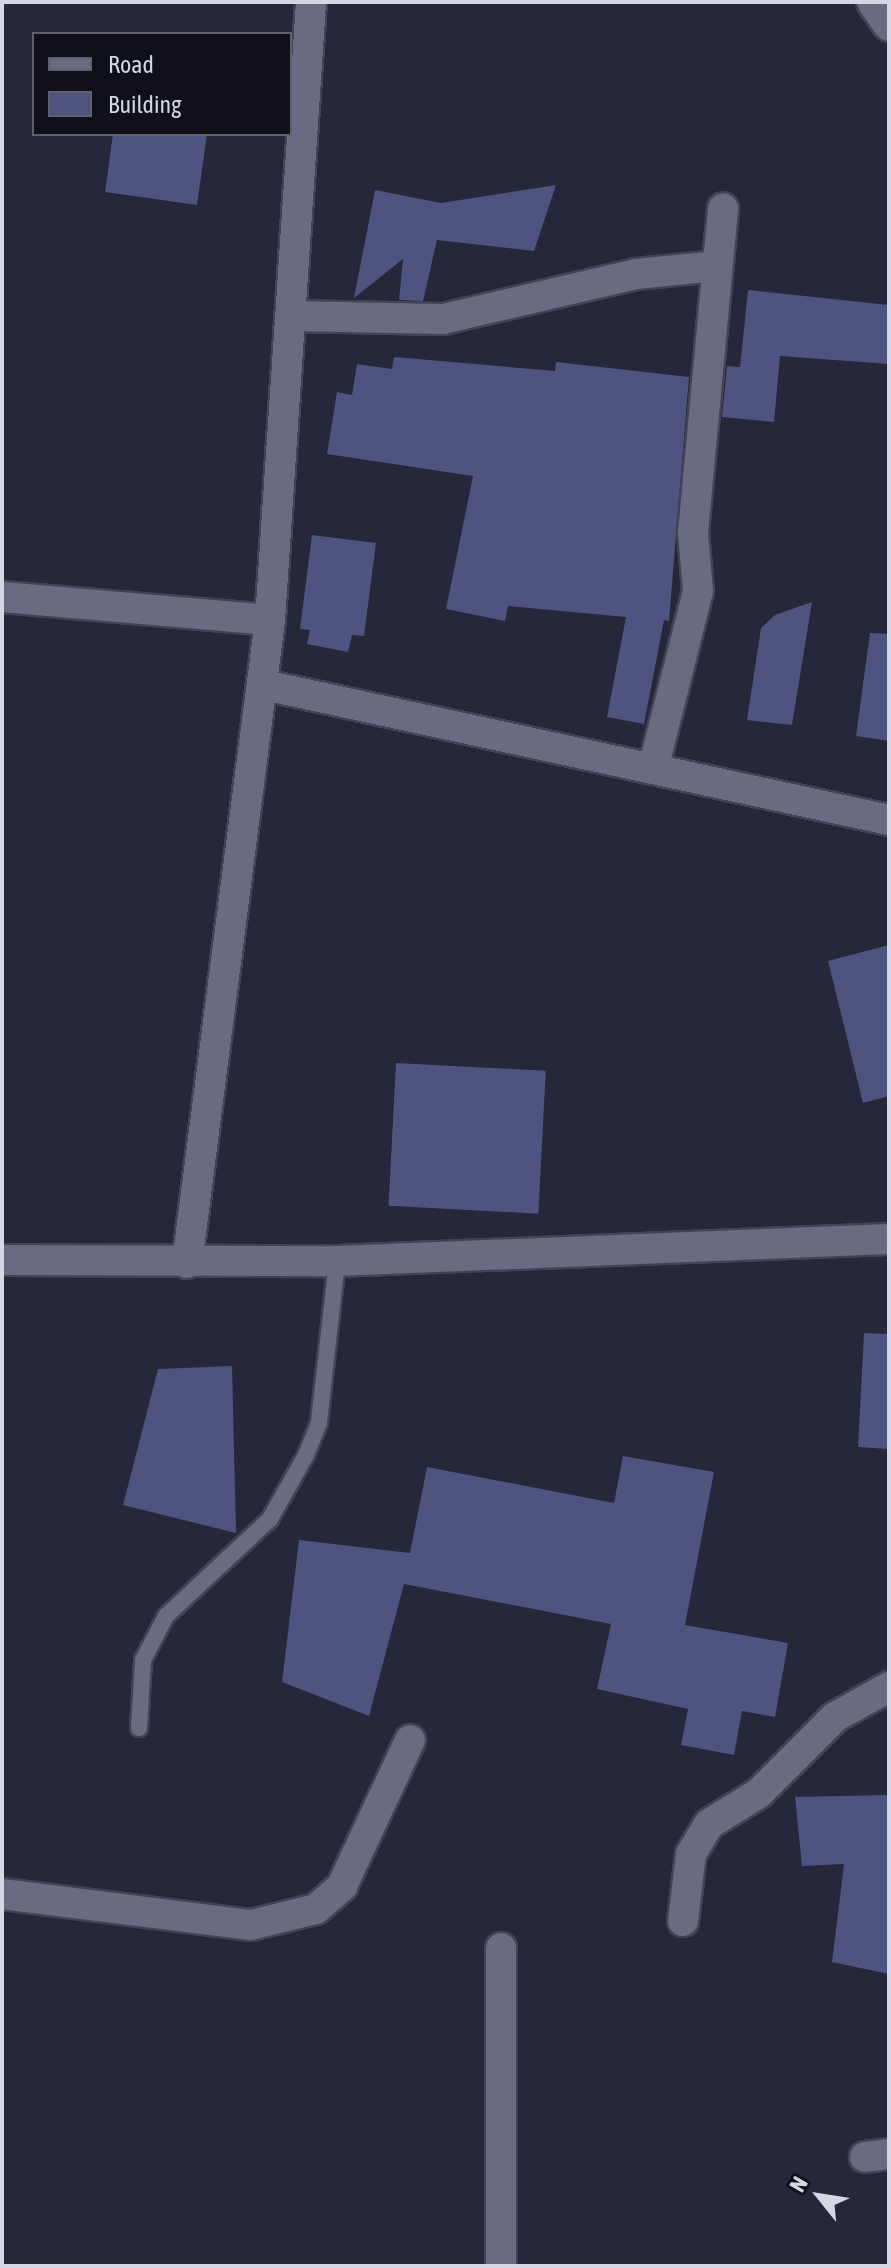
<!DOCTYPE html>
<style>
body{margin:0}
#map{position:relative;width:891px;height:2268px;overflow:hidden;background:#25273a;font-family:"Asap Condensed",sans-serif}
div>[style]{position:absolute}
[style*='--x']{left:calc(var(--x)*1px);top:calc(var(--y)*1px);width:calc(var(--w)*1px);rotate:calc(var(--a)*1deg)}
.building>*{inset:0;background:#4f5380;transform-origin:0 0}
.roads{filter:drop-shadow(2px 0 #424353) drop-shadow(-2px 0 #424353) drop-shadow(0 2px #424353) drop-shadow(0 -2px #424353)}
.service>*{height:16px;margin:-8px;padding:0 8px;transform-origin:8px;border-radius:8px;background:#686b81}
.minor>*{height:30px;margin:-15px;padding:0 15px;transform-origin:15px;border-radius:15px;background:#686b81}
span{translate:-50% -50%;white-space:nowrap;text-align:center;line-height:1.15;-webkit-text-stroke:7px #101019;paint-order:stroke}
.frame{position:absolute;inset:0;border:4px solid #d5d7e4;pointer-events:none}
.legend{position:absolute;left:32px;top:32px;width:260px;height:104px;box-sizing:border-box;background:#101019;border:2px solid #5f606a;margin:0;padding:10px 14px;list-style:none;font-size:24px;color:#d5d7e4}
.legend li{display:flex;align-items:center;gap:16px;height:40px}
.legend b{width:40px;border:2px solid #5f606a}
.north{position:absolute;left:779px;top:2156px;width:80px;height:80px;-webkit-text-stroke:6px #101019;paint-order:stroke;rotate:300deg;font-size:22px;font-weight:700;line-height:32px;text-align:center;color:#d5d7e4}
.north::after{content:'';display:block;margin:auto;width:28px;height:36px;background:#d5d7e4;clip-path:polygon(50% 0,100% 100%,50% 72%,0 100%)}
</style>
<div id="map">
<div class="building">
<i style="clip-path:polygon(113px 134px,207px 134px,197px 205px,105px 192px)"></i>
<i style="clip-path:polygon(556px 185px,534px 251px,437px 240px,423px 301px,399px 300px,403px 259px,354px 298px,375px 190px,441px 203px)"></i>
<i style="clip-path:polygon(748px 290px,889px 305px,889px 364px,780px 356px,774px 422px,722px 417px,727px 366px,740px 367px)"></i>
<i style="clip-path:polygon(394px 357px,555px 371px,556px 362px,689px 377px,669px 621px,664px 620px,644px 724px,607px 717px,626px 617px,508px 606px,505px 621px,446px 609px,473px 476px,327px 454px,337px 392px,352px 395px,357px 364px,392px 369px)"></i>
<i style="clip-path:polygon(312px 535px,376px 543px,364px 636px,352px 635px,348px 652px,307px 644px,310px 630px,300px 629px)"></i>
<i style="clip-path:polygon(812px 602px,792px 725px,747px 720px,761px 628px,775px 615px)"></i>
<i style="clip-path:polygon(870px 633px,889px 634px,889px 741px,856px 736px)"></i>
<i style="clip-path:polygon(889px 945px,889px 1096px,863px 1103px,828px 961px)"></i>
<i style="left:396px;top:1063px;width:150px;height:143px;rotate:3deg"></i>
<i style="clip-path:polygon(864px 1333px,889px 1334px,889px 1449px,858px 1447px)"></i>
<i style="clip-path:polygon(232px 1366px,236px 1533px,123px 1505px,158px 1369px)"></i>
<i style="clip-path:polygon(623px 1456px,714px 1472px,685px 1625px,788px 1643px,775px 1717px,742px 1711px,734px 1755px,681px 1745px,688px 1709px,597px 1689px,611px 1624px,404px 1584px,369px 1716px,282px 1682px,299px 1540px,410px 1553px,427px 1467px,614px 1503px)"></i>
<i style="clip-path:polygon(889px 1795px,889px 1974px,832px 1962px,844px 1864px,802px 1866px,795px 1797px)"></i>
</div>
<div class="roads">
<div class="service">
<i style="--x:139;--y:1728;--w:68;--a:-86.6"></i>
<i style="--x:143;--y:1660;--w:50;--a:-62.4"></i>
<i style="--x:166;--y:1616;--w:142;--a:-43"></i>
<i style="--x:270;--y:1519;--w:73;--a:-60.6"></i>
<i style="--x:306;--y:1455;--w:35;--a:-68"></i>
<i style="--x:319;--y:1422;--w:162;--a:-83.6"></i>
</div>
<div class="minor">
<i style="--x:872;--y:2;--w:29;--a:55"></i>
<i style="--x:290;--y:316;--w:153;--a:1.1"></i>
<i style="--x:443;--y:319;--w:198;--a:-13.1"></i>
<i style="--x:636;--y:274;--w:80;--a:-5.7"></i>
<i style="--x:2;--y:597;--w:269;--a:4.9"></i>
<i style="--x:264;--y:685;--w:639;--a:12.19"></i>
<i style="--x:653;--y:769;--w:184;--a:-75.8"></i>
<i style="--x:698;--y:591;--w:58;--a:-94.9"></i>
<i style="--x:693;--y:533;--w:326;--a:-84.7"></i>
<i style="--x:2;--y:1260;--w:335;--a:0.2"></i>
<i style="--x:337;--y:1261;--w:552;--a:-2.28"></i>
<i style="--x:187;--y:1263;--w:648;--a:-82.64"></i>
<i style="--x:270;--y:620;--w:619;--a:-86.2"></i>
<i style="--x:2;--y:1894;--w:251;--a:7.1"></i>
<i style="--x:251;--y:1925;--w:67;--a:-13.8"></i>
<i style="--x:316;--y:1909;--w:35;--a:-41"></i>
<i style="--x:342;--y:1886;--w:161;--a:-65"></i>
<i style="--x:683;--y:1921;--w:67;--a:-83.2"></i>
<i style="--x:691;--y:1854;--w:35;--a:-59"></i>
<i style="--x:709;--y:1824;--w:59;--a:-31.8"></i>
<i style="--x:759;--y:1793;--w:107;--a:-45"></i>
<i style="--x:835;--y:1717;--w:62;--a:-29.1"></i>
<i style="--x:501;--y:1948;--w:318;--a:90"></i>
<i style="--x:865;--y:2157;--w:24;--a:-7"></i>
</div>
</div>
<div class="frame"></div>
<ul class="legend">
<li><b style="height:10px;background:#686b81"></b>Road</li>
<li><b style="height:22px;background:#4f5380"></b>Building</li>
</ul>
<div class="north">N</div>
</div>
